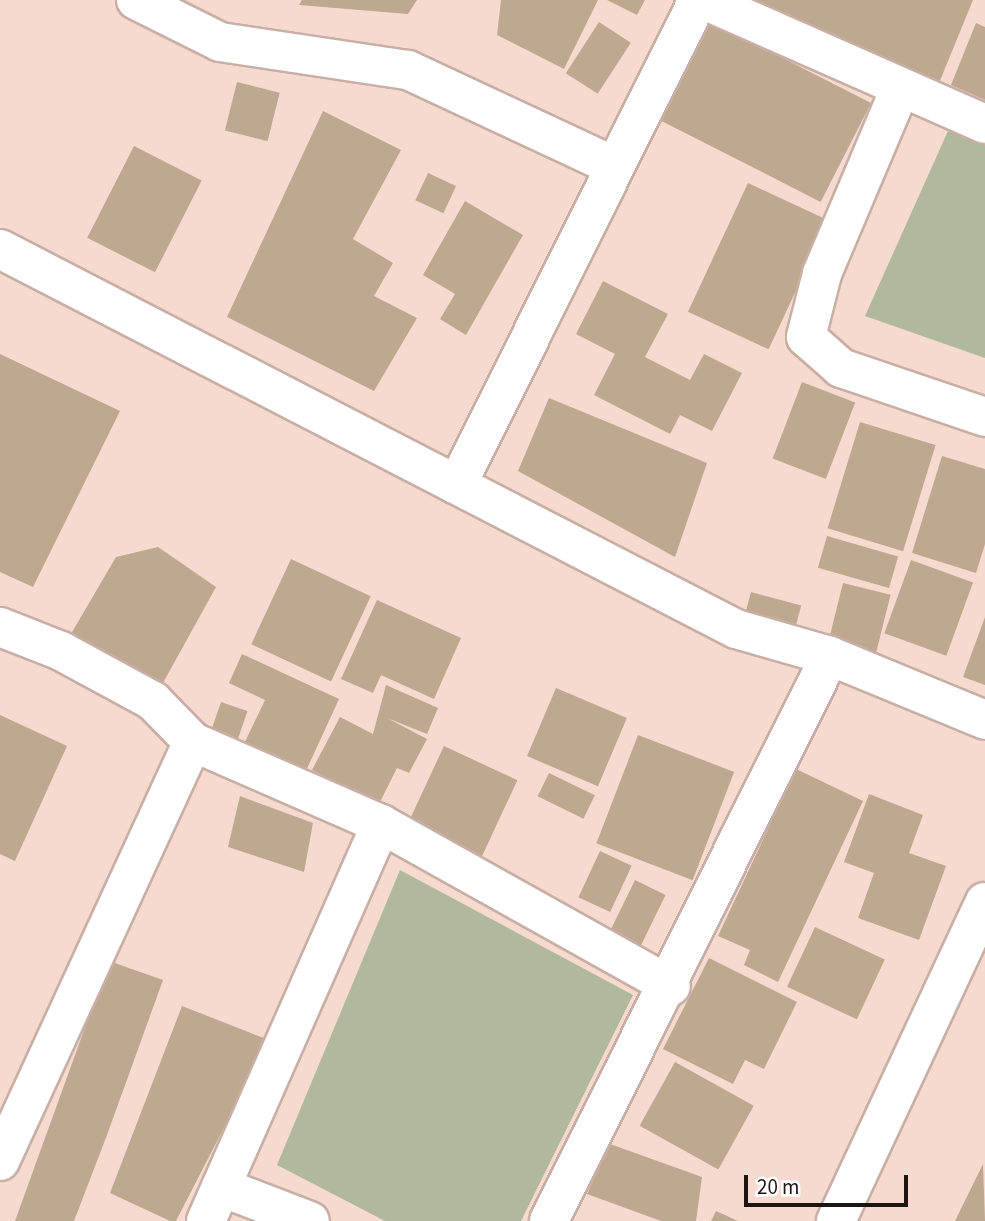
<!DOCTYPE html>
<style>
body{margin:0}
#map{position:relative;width:985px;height:1221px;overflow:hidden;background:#f6dad0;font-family:"Source Sans 3",sans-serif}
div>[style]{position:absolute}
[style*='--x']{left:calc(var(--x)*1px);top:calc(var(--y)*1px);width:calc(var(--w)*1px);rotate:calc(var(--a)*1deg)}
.green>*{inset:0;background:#b0b99c}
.building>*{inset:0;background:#bea88f;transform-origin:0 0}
.roads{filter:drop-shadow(2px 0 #c8aea4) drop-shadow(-2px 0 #c8aea4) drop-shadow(0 2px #c8aea4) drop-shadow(0 -2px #c8aea4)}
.minor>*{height:38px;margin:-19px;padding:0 19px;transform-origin:19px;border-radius:19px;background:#fff}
span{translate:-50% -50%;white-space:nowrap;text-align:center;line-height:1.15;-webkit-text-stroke:7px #fff;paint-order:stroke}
.scale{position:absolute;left:744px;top:1175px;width:164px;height:32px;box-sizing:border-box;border:4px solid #1e1411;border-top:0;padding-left:9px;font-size:21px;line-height:24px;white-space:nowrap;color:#1e1411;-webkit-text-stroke:5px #fff;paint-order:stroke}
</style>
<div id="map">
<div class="green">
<i style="clip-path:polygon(952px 122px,985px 136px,985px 358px,865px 316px)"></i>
<i style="clip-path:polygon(400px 870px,633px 995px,521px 1221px,385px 1221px,277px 1165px)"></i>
</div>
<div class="building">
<i style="clip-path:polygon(302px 0,417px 0,408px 14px,299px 5px)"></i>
<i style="clip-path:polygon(501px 0,598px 0,564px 69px,497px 35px)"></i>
<i style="clip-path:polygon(607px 0,645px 0,637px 15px)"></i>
<i style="clip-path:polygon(740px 0,973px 0,937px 88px)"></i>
<i style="left:708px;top:20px;width:183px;height:111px;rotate:27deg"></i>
<i style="left:599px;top:22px;width:38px;height:61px;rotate:33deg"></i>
<i style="clip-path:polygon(976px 23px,985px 27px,985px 100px,951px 85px)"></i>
<i style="left:237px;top:82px;width:44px;height:50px;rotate:14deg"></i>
<i style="clip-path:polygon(323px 111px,401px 150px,353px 239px,393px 263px,374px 296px,417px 318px,374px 391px,227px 317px)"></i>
<i style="left:134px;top:146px;width:76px;height:103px;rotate:27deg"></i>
<i style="left:428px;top:173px;width:31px;height:30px;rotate:25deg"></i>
<i style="left:748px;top:183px;width:89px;height:142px;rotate:25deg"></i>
<i style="clip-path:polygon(465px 201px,523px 235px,466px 335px,440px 319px,455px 294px,423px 275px)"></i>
<i style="clip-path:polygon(603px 281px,668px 314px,645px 357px,690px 380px,704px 354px,742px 373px,712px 431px,680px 415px,670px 434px,594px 395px,615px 354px,576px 334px)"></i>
<i style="clip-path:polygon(0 354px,120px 411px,33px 587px,0 572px)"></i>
<i style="left:802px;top:382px;width:57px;height:82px;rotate:21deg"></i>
<i style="clip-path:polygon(549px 398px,707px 463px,675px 557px,518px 471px)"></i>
<i style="left:860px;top:422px;width:79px;height:111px;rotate:17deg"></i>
<i style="clip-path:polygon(942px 456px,985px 469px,985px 544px,976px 573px,912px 553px)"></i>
<i style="left:827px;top:536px;width:74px;height:33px;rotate:16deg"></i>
<i style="clip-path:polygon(158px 547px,216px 587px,153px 701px,61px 651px,116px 557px)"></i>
<i style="left:291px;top:559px;width:88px;height:94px;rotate:25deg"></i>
<i style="left:911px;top:560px;width:66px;height:78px;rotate:20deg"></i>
<i style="left:843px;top:583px;width:49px;height:60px;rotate:14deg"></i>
<i style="left:751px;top:592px;width:52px;height:23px;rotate:15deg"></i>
<i style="clip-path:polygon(377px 600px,461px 638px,434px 699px,381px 675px,373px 693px,341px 679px)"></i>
<i style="clip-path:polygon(985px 617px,985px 685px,963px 677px)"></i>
<i style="clip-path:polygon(242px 654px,339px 699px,305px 773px,244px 744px,265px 700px,229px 683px)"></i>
<i style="clip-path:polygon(386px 685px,438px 708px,427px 734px,387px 718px,427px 739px,409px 773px,397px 768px,379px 804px,312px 770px,340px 717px,373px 734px)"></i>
<i style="left:556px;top:688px;width:77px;height:74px;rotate:23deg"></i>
<i style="left:221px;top:702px;width:28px;height:33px;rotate:19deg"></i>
<i style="clip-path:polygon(0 715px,67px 746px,15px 861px,0 854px)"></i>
<i style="left:638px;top:735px;width:103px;height:116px;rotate:21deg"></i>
<i style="left:444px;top:746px;width:81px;height:94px;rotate:25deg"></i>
<i style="clip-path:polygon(796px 769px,863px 801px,778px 982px,744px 965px,750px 950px,718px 936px)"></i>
<i style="left:549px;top:773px;width:51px;height:26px;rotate:26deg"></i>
<i style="clip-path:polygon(869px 794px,923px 815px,909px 853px,946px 866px,919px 940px,858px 918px,874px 873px,844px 862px)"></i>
<i style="clip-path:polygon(240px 796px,313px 823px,304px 872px,228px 847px)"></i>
<i style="left:600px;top:851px;width:35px;height:51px;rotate:25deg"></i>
<i style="left:635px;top:880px;width:34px;height:59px;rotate:26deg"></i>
<i style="left:815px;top:927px;width:77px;height:66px;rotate:25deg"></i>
<i style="clip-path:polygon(709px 958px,797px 1002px,764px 1069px,745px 1060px,733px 1084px,663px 1049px)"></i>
<i style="clip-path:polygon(109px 961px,163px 980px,107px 1135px,74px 1221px,15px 1221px)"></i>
<i style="clip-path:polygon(182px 1006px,269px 1040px,176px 1221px,170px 1221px,110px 1193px)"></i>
<i style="left:675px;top:1062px;width:90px;height:73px;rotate:29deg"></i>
<i style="clip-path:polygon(610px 1144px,702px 1177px,696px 1221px,661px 1221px,587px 1194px)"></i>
<i style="clip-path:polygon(983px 1164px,985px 1221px,955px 1221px)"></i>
<i style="clip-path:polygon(716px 1211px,738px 1221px,711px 1221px)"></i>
</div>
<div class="roads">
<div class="minor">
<i style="--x:136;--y:0;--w:94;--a:26.6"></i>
<i style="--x:220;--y:42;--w:190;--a:8.5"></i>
<i style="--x:408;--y:70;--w:227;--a:25"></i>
<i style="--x:704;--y:0;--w:307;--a:23.8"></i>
<i style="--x:900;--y:89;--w:201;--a:112.9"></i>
<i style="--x:822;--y:274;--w:65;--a:104.3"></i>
<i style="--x:806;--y:337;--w:47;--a:41.5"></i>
<i style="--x:841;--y:368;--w:152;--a:18.8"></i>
<i style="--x:0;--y:249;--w:828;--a:27.31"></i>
<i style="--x:736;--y:629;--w:98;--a:16"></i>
<i style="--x:830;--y:656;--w:168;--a:22.4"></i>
<i style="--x:457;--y:485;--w:542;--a:-63.58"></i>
<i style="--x:0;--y:627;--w:66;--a:21.5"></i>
<i style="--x:61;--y:651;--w:105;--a:28.5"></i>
<i style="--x:153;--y:701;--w:57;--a:45.7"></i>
<i style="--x:193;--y:742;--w:205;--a:23.6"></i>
<i style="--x:381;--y:824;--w:332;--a:29.2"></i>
<i style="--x:0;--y:1161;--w:461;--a:-65.3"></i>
<i style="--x:221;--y:1187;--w:95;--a:20.9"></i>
<i style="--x:206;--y:1221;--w:434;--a:-66.2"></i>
<i style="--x:549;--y:1221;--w:631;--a:-63.56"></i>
<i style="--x:836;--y:1221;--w:352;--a:-65"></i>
</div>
</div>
<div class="scale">20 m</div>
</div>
